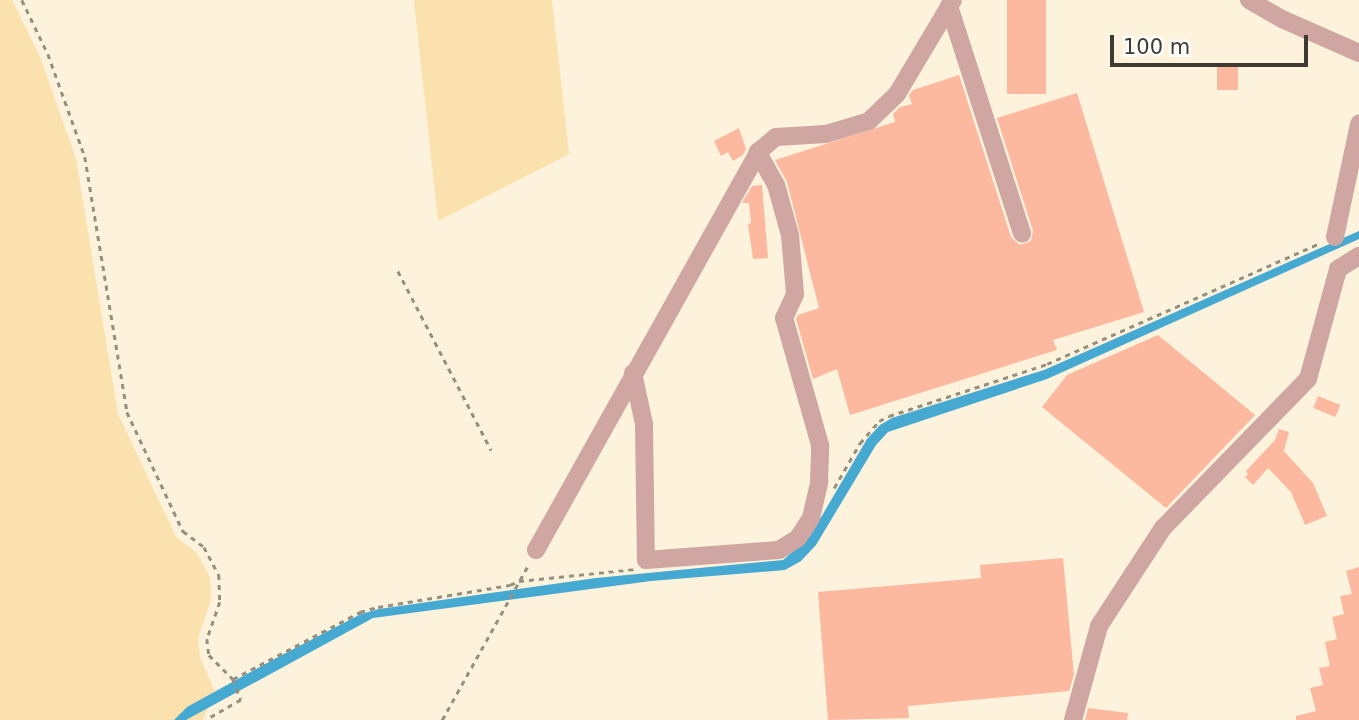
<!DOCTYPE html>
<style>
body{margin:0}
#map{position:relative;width:1359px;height:720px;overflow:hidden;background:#fdf2db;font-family:"DejaVu Sans",sans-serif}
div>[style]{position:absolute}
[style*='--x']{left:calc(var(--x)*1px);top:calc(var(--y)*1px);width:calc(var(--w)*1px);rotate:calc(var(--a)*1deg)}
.green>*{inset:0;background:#fbe1ad}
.water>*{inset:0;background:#45a9d2}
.building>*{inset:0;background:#fdb8a0;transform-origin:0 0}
.path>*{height:2.5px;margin-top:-1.25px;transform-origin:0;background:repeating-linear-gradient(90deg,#968f7f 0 5px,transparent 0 10px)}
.minor>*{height:18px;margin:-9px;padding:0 9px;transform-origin:9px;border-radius:9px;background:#cfa6a1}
span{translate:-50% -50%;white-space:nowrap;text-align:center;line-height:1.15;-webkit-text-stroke:5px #fff;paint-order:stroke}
.scale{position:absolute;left:1110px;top:35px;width:198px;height:32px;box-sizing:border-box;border:4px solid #3f3b32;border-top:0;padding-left:9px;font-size:21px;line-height:24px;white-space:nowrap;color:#3f3b32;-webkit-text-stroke:5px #fff;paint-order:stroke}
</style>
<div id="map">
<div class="green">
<i style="clip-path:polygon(0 0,12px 0,40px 57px,76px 159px,118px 414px,176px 537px,197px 553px,210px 577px,211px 600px,198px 638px,200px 657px,215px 692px,203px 720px,0 720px)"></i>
<i style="clip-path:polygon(414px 0,552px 0,569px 154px,438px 221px)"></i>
</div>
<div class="water">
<i style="clip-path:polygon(1359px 231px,1359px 239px,1047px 379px,888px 432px,876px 445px,816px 545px,801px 561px,785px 570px,651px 581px,373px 618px,186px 720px,174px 720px,187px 707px,278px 657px,361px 614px,379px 609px,596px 578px,783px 560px,810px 536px,867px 439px,880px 425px,892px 418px,1044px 370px)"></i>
</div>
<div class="building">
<i style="left:1007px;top:0;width:39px;height:94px"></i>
<i style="left:1217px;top:65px;width:21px;height:25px"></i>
<i style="clip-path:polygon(959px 75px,1011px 237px,1020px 245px,1031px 241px,1033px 231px,997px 118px,1077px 93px,1144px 312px,1053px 340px,1057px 350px,850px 415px,837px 369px,813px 379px,796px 319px,798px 315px,819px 308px,787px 182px,775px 160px,895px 122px,893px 114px,900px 107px,912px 104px,909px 95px,913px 90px)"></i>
<i style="clip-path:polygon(739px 128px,746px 149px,743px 155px,733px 161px,728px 152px,721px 156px,714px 141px)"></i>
<i style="clip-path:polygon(762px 185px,768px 258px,753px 259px,748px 224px,751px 223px,749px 203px,742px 203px,752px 186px)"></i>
<i style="clip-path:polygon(1158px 335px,1255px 415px,1166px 508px,1042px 407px,1067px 375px)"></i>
<i style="left:1318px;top:396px;width:24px;height:13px;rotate:22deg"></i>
<i style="clip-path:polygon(1279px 429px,1289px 432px,1284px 451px,1313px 483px,1327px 516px,1305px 525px,1291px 492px,1268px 468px,1253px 485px,1245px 477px,1248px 474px,1246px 471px,1275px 440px)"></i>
<i style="clip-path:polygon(1063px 558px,1074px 675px,1069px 691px,908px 706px,909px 718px,828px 720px,818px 592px,981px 578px,980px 565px)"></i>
<i style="clip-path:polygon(1359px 567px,1359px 720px,1296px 720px,1296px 716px,1316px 711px,1310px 688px,1323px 685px,1319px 668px,1330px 666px,1325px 642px,1337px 639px,1332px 617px,1344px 614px,1340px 596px,1352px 594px,1346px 571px)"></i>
<i style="clip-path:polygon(1088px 708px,1128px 713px,1127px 720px,1085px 720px)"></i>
</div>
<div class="path">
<i style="--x:22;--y:0;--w:60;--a:64.3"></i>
<i style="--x:48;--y:54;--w:109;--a:70.2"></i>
<i style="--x:85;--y:157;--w:258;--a:80.6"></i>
<i style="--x:127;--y:412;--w:132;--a:64.8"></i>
<i style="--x:183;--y:531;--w:26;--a:37"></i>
<i style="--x:204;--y:547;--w:32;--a:62"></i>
<i style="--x:219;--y:575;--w:27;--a:88"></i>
<i style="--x:220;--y:602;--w:39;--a:109"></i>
<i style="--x:207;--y:639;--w:16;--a:83"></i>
<i style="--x:209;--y:655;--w:34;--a:45"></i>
<i style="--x:233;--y:679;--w:22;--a:69"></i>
<i style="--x:241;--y:700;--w:40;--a:150.3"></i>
<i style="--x:398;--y:271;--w:202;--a:62.5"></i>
<i style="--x:834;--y:488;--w:52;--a:-60"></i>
<i style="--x:860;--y:443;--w:29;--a:-49"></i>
<i style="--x:879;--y:421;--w:11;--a:-27"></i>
<i style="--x:889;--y:416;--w:166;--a:-18.2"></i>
<i style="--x:1047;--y:364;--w:299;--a:-23.9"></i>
<i style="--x:233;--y:679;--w:144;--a:-27.8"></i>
<i style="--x:360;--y:612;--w:19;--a:-16"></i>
<i style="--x:378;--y:607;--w:134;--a:-9.5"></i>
<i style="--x:510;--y:585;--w:10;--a:-24"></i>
<i style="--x:519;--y:581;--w:118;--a:-5.9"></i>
<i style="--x:442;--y:720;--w:179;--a:-60.9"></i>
</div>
<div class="minor">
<i style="--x:1249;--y:0;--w:38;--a:30"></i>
<i style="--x:1282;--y:19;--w:84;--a:23.8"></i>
<i style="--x:949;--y:6;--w:239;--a:72.2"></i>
<i style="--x:1335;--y:237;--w:116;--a:-78"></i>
<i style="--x:633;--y:373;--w:52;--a:77.8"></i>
<i style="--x:644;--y:424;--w:136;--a:89.2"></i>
<i style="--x:646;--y:560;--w:133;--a:-4.3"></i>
<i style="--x:779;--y:550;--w:22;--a:-32"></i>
<i style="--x:798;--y:538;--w:24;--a:-57"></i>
<i style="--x:811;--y:518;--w:37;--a:-77"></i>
<i style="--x:819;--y:482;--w:37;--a:-88"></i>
<i style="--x:820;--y:445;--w:132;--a:-105.8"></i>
<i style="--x:784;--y:318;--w:26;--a:-65"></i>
<i style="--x:795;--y:294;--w:59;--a:-94.8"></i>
<i style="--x:790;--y:235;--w:52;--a:-105.6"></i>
<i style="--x:776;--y:185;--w:38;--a:-119"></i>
<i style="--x:536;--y:550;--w:456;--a:-60.8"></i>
<i style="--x:758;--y:152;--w:23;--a:-40"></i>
<i style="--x:776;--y:137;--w:50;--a:-3.4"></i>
<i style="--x:826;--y:134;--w:45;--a:-16.8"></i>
<i style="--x:869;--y:121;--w:39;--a:-44"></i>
<i style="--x:897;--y:94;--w:109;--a:-59.2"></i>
<i style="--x:1073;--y:720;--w:98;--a:-74.5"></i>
<i style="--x:1099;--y:626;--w:117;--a:-56.9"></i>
<i style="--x:1163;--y:528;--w:208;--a:-45.8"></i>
<i style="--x:1308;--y:379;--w:114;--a:-74.7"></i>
<i style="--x:1338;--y:269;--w:25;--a:-32"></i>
</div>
<div class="scale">100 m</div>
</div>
